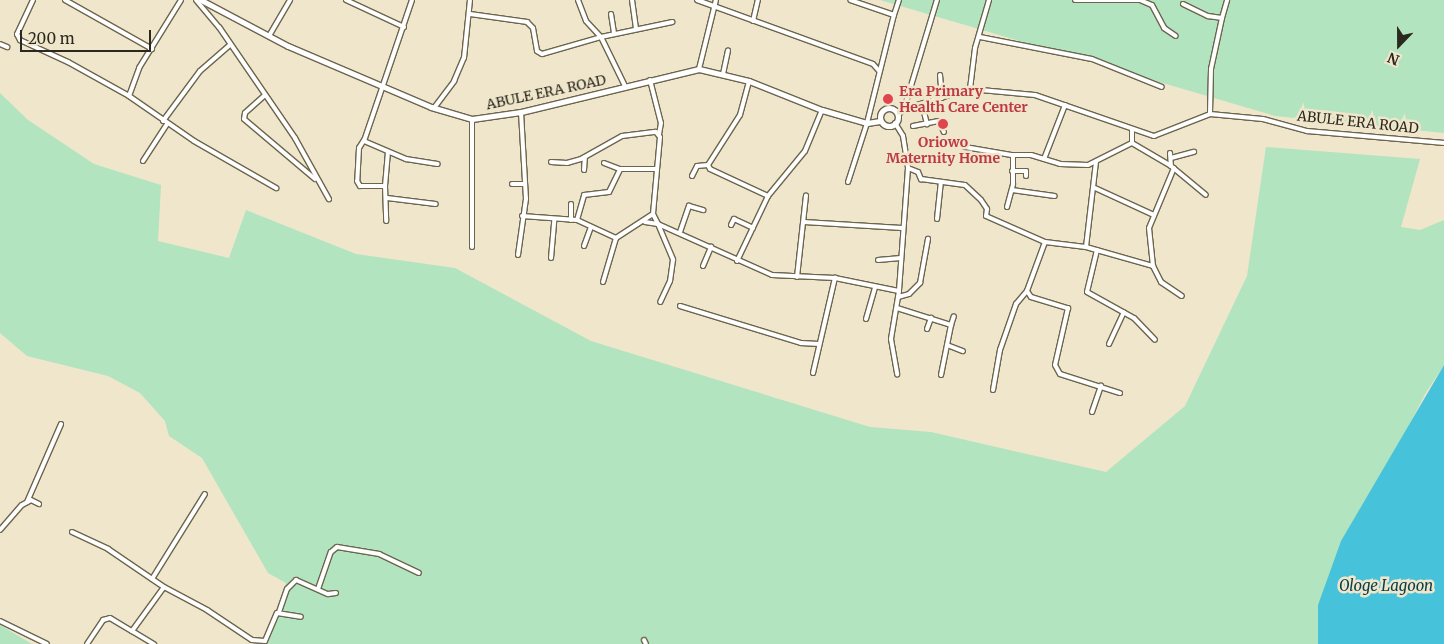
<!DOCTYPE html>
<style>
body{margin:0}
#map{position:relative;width:1444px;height:644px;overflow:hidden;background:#efe6cb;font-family:Merriweather,serif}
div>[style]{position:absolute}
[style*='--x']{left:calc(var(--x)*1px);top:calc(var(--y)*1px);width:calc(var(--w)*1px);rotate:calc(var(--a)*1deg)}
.green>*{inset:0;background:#b2e4bf}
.water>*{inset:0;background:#47c2db}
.roads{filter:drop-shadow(1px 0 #6c654d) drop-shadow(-1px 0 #6c654d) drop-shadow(0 1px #6c654d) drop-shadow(0 -1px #6c654d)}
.minor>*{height:4px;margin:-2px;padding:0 2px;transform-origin:2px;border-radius:2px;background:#fff}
.tertiary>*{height:5px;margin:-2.5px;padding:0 2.5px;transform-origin:2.5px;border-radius:2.5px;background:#fff}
.tertiary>.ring{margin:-2.5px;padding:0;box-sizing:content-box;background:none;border:5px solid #fff;border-radius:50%}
.dots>*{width:14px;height:14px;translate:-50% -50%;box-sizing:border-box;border:2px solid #efe6cb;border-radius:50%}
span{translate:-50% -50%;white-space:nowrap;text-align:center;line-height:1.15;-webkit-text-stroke:5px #efe6cb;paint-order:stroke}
.health-label{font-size:14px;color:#be3a42;font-weight:700}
.left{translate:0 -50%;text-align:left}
.street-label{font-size:14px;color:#2b281e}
.water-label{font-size:15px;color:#08414b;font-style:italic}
.north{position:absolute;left:1374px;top:20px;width:50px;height:50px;-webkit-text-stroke:4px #efe6cb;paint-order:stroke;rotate:202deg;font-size:14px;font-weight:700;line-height:20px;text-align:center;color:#2b281e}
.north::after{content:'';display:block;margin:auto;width:18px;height:22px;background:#2b281e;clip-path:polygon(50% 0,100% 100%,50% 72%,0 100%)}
.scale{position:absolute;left:20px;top:30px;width:131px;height:22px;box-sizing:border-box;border:2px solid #2b281e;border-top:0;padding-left:6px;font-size:15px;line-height:18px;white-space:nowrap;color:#2b281e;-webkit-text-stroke:4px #efe6cb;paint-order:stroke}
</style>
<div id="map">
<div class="green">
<i style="clip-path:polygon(880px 0,1444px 0,1444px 133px,1275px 116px)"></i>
<i style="clip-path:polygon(0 93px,28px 120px,94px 164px,161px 185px,158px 241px,229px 258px,246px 210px,356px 254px,455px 268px,591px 341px,870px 427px,931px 432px,1106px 472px,1185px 406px,1247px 276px,1266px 147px,1420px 159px,1401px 227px,1420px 230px,1444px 220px,1444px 365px,1425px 394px,1318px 605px,1318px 644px,264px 644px,286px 583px,268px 573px,202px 458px,169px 436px,165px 421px,140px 393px,108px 376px,27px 356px,0 333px)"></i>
<i style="clip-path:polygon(0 625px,32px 644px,0 644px)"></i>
</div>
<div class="water">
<i style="clip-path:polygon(1444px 365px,1444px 644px,1318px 644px,1318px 605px,1341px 541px)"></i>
</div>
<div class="roads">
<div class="minor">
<i style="--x:33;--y:0;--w:38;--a:115"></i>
<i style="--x:17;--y:34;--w:7;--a:63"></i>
<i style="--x:20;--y:40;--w:53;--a:24.6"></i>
<i style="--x:68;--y:62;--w:70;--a:29.1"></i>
<i style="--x:129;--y:96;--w:79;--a:34.7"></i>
<i style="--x:194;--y:141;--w:95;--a:29.8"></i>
<i style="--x:65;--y:0;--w:100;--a:29.4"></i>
<i style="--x:196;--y:0;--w:35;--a:50"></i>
<i style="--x:219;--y:27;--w:135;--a:55.6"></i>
<i style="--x:295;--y:138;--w:70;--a:60.9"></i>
<i style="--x:346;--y:0;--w:64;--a:25"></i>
<i style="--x:412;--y:0;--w:149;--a:108.8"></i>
<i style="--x:364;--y:141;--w:46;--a:23.2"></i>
<i style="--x:406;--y:159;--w:32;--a:9"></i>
<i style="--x:578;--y:0;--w:22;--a:69"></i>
<i style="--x:586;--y:21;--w:22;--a:47"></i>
<i style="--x:601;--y:37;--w:55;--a:63.9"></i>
<i style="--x:632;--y:0;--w:29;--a:82"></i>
<i style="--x:697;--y:0;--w:187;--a:20"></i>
<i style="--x:873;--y:64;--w:9;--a:49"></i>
<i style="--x:1075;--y:0;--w:65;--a:0"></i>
<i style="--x:1140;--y:0;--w:13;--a:23"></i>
<i style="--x:1152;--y:5;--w:26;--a:62"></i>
<i style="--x:1164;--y:28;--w:14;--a:34"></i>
<i style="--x:1183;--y:4;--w:28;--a:26"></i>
<i style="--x:1208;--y:16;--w:14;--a:8"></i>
<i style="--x:1222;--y:18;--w:52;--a:102.2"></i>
<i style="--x:1211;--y:69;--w:45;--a:91.3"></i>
<i style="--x:470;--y:14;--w:58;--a:8"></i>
<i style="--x:527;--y:22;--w:8;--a:45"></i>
<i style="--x:533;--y:28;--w:23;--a:80"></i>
<i style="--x:537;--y:51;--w:6;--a:31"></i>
<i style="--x:542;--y:54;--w:61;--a:-16.1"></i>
<i style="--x:601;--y:37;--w:73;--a:-11.9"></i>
<i style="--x:611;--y:14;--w:20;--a:81"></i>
<i style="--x:894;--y:15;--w:16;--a:-72"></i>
<i style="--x:1222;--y:18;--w:19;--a:-74"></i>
<i style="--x:753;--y:21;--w:22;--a:-77"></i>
<i style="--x:269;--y:36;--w:42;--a:-59.7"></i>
<i style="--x:980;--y:37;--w:114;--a:11.1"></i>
<i style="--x:1092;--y:59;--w:75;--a:21.8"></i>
<i style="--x:0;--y:44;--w:8;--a:23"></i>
<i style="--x:699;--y:69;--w:71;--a:-76.2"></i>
<i style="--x:723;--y:74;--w:24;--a:-78"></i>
<i style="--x:940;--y:75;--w:23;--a:85"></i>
<i style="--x:650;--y:80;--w:44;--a:75.7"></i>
<i style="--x:661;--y:123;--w:11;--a:100"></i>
<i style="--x:970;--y:89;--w:41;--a:-83"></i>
<i style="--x:975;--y:48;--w:50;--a:-73.7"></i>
<i style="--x:265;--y:95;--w:27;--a:138"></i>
<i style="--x:245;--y:113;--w:6;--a:99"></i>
<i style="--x:244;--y:119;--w:93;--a:40.2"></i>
<i style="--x:129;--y:96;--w:30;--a:-70"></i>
<i style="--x:139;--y:68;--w:80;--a:-58.3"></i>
<i style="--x:922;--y:104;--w:21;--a:76"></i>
<i style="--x:434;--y:108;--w:34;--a:-53"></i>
<i style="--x:454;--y:81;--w:25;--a:-67"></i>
<i style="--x:464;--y:58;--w:58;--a:-84.1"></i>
<i style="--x:904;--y:109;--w:114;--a:-73.2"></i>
<i style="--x:898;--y:115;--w:8;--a:-45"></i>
<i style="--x:904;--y:109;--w:69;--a:-16.9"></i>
<i style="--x:970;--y:89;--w:65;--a:5.3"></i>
<i style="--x:1035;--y:95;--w:126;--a:19"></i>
<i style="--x:1154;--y:136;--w:60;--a:-21.4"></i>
<i style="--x:1210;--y:114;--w:53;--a:5.4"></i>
<i style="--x:1263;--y:119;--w:46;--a:15.3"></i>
<i style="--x:1307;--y:131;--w:138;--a:5"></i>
<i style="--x:163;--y:121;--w:62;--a:-53.5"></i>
<i style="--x:200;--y:71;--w:40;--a:-41"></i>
<i style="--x:895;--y:123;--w:15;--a:58"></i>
<i style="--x:903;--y:136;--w:32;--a:81"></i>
<i style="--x:908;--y:168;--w:123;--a:94.2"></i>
<i style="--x:899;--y:291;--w:49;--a:99.5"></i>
<i style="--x:891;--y:339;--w:36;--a:80"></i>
<i style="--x:913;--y:126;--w:26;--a:-11"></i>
<i style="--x:939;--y:121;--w:12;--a:66"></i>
<i style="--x:364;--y:140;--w:9;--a:122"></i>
<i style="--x:359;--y:148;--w:33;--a:93"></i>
<i style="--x:357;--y:181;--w:6;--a:59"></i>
<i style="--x:360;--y:186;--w:25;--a:0"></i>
<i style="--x:385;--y:186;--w:34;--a:-85"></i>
<i style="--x:1132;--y:143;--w:45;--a:30.5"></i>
<i style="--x:1171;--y:166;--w:45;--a:39.6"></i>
<i style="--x:965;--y:147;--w:47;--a:9.9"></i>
<i style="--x:1170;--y:153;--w:13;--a:86"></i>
<i style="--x:1171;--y:158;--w:24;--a:-15"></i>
<i style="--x:1044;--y:159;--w:58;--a:-68.7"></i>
<i style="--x:143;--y:161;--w:44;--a:-57"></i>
<i style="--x:551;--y:162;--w:16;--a:4"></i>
<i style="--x:567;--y:163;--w:15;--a:-16"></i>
<i style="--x:581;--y:159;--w:47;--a:-29.3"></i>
<i style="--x:622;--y:136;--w:34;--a:-7"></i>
<i style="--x:656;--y:132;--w:6;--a:51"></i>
<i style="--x:660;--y:137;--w:77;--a:95.2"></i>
<i style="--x:653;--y:214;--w:11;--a:63"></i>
<i style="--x:658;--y:224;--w:125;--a:24.1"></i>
<i style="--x:772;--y:275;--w:63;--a:2.7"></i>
<i style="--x:835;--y:278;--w:65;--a:11.5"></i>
<i style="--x:604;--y:163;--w:17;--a:21"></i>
<i style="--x:708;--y:165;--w:59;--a:-57.4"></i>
<i style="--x:740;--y:115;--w:35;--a:-75"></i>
<i style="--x:708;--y:165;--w:4;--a:63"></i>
<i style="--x:710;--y:169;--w:64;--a:25"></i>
<i style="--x:908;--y:168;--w:11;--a:22"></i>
<i style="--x:918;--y:172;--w:8;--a:67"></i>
<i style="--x:921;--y:179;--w:44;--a:7.8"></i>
<i style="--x:965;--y:185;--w:22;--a:43"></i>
<i style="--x:981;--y:200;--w:11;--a:56"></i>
<i style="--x:987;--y:209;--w:7;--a:98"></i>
<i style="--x:986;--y:216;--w:64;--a:23.8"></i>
<i style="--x:1045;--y:242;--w:41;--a:7"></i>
<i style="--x:1086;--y:247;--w:70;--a:15.8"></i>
<i style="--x:1153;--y:266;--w:18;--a:63"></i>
<i style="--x:1161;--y:282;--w:25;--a:34"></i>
<i style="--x:584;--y:170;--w:13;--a:-86"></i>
<i style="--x:1012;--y:171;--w:14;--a:0"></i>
<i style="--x:1026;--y:171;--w:5;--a:90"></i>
<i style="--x:692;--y:176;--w:11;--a:-63"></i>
<i style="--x:697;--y:166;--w:11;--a:-5"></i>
<i style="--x:848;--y:182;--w:62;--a:-72.1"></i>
<i style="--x:867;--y:123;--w:111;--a:-76"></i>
<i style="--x:894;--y:15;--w:46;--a:-161.2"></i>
<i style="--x:512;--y:184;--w:13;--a:0"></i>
<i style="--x:385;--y:186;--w:35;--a:88"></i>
<i style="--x:1095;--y:188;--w:65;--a:24.6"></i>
<i style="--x:1012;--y:190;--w:43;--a:7.9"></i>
<i style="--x:387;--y:198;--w:49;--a:7"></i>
<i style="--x:571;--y:204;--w:16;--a:90"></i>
<i style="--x:1007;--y:207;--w:24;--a:-75"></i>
<i style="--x:1013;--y:184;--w:29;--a:-90"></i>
<i style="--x:1013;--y:155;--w:18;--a:0"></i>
<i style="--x:1031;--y:155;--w:30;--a:17"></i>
<i style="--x:1060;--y:164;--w:28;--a:2"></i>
<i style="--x:1088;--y:165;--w:49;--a:-26.6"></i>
<i style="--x:1132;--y:143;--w:14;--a:-90"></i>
<i style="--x:522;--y:216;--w:55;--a:4.2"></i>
<i style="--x:577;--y:220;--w:43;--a:24.8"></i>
<i style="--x:616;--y:238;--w:44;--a:-33"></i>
<i style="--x:937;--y:219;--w:37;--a:-84"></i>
<i style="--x:577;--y:220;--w:26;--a:-74"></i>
<i style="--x:584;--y:195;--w:25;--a:-7"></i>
<i style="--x:609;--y:192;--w:25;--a:-64"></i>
<i style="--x:620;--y:169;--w:36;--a:0"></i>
<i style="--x:645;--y:222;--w:13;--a:9"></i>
<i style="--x:658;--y:224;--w:39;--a:67"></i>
<i style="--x:673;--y:260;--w:21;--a:98"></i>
<i style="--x:670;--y:281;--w:23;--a:115"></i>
<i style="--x:804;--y:222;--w:98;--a:3.5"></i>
<i style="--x:731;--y:225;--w:7;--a:-63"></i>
<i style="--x:734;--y:219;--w:21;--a:25"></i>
<i style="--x:680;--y:232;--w:28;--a:-71"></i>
<i style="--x:689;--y:206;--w:15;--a:16"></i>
<i style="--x:1045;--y:242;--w:52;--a:110.2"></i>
<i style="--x:1027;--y:291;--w:7;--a:56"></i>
<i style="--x:1031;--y:297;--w:39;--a:17"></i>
<i style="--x:1068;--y:308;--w:58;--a:102.8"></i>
<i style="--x:1055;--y:365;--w:10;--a:61"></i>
<i style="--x:1060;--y:374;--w:63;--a:17.6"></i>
<i style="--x:584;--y:246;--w:20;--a:-70"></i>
<i style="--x:472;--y:247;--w:128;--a:-90"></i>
<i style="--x:1086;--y:247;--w:86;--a:-83.3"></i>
<i style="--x:1097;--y:250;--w:43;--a:103.4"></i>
<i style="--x:1087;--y:292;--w:54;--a:29"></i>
<i style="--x:1134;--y:318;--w:30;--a:46"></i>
<i style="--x:518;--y:255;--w:57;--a:-81.9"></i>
<i style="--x:526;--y:199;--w:87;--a:-93.3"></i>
<i style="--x:551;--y:258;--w:38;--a:-85"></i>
<i style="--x:878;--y:260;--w:23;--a:-5"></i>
<i style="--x:737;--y:261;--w:72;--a:-64.5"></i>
<i style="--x:768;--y:196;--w:58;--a:-50.6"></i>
<i style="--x:805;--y:151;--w:44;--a:-67.5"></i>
<i style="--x:703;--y:266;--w:21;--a:-67"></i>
<i style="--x:1153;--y:266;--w:38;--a:-96"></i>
<i style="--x:1149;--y:228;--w:65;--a:-67.4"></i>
<i style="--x:797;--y:277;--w:82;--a:-83.7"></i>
<i style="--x:603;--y:282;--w:46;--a:-73.5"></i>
<i style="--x:898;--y:297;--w:11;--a:-15"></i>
<i style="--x:909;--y:294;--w:16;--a:-45"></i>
<i style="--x:920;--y:283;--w:45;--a:-79.7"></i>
<i style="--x:680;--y:306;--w:127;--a:17"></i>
<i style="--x:801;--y:343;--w:18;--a:3"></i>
<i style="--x:897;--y:308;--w:57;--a:17.5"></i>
<i style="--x:951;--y:325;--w:51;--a:101.3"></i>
<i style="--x:866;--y:319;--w:33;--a:-74"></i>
<i style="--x:951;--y:325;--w:9;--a:-72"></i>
<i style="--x:927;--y:329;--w:12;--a:-70"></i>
<i style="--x:1109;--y:344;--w:35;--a:-65"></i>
<i style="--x:947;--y:345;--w:17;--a:21"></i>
<i style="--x:813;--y:373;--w:98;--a:-77"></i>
<i style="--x:993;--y:390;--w:41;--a:-80.1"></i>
<i style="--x:1000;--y:350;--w:49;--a:-70.8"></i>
<i style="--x:1016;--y:304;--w:17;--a:-50"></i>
<i style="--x:1092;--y:412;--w:28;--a:-71"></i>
<i style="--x:27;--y:502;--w:85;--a:-66.4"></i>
<i style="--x:0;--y:530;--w:33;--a:-49"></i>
<i style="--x:22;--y:505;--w:10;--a:-29"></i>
<i style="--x:31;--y:500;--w:9;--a:27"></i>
<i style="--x:72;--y:532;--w:40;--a:25"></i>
<i style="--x:108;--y:549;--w:68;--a:34.2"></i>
<i style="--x:164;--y:587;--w:49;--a:28.1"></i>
<i style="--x:207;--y:610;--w:54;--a:33.7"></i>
<i style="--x:252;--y:640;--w:13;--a:4"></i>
<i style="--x:265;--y:641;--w:30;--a:-67"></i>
<i style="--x:277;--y:613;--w:24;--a:9"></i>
<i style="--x:152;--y:579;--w:100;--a:-58.1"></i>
<i style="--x:318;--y:589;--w:39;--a:-71"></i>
<i style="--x:331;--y:552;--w:8;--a:-40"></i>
<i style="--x:337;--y:547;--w:43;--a:9.5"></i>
<i style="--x:379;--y:554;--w:44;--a:25.4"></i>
<i style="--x:279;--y:612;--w:24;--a:-71"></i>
<i style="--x:287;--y:589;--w:13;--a:-45"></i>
<i style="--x:296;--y:580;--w:35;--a:24"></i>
<i style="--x:328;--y:594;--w:8;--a:-7"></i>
<i style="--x:0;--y:621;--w:52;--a:26.1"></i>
<i style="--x:132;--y:631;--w:26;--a:31"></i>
<i style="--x:644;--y:640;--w:4;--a:63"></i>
<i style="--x:87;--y:644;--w:29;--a:-56"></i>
<i style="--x:103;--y:620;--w:7;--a:-16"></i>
<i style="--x:110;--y:618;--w:26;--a:31"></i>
<i style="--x:132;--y:631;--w:54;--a:-54"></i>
</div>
<div class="tertiary">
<i style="--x:201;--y:0;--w:98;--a:27.9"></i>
<i style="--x:288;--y:46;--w:155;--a:23.1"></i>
<i style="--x:431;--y:107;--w:43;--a:16.3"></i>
<i style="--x:472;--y:119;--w:49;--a:-8.1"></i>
<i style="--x:521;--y:112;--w:183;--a:-13.6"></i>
<i style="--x:699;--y:69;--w:51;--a:13.5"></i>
<i style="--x:749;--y:81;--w:79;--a:21.7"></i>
<i style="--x:822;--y:110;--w:47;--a:16.1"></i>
<i style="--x:867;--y:123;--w:13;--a:-9"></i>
<i class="ring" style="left:880px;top:108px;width:13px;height:13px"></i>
</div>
</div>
<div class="dots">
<i style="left:888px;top:99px;background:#e0444e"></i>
<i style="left:943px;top:124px;background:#e0444e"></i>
</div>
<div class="health-label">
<span class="left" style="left:899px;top:99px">Era Primary<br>Health Care Center</span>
<span style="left:943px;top:150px">Oriowo<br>Maternity Home</span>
</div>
<div class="street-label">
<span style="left:546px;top:92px;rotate:-12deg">ABULE ERA ROAD</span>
<span style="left:1358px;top:122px;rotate:6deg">ABULE ERA ROAD</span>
</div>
<div class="water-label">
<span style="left:1386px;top:586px">Ologe Lagoon</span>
</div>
<div class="north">N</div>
<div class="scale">200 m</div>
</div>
